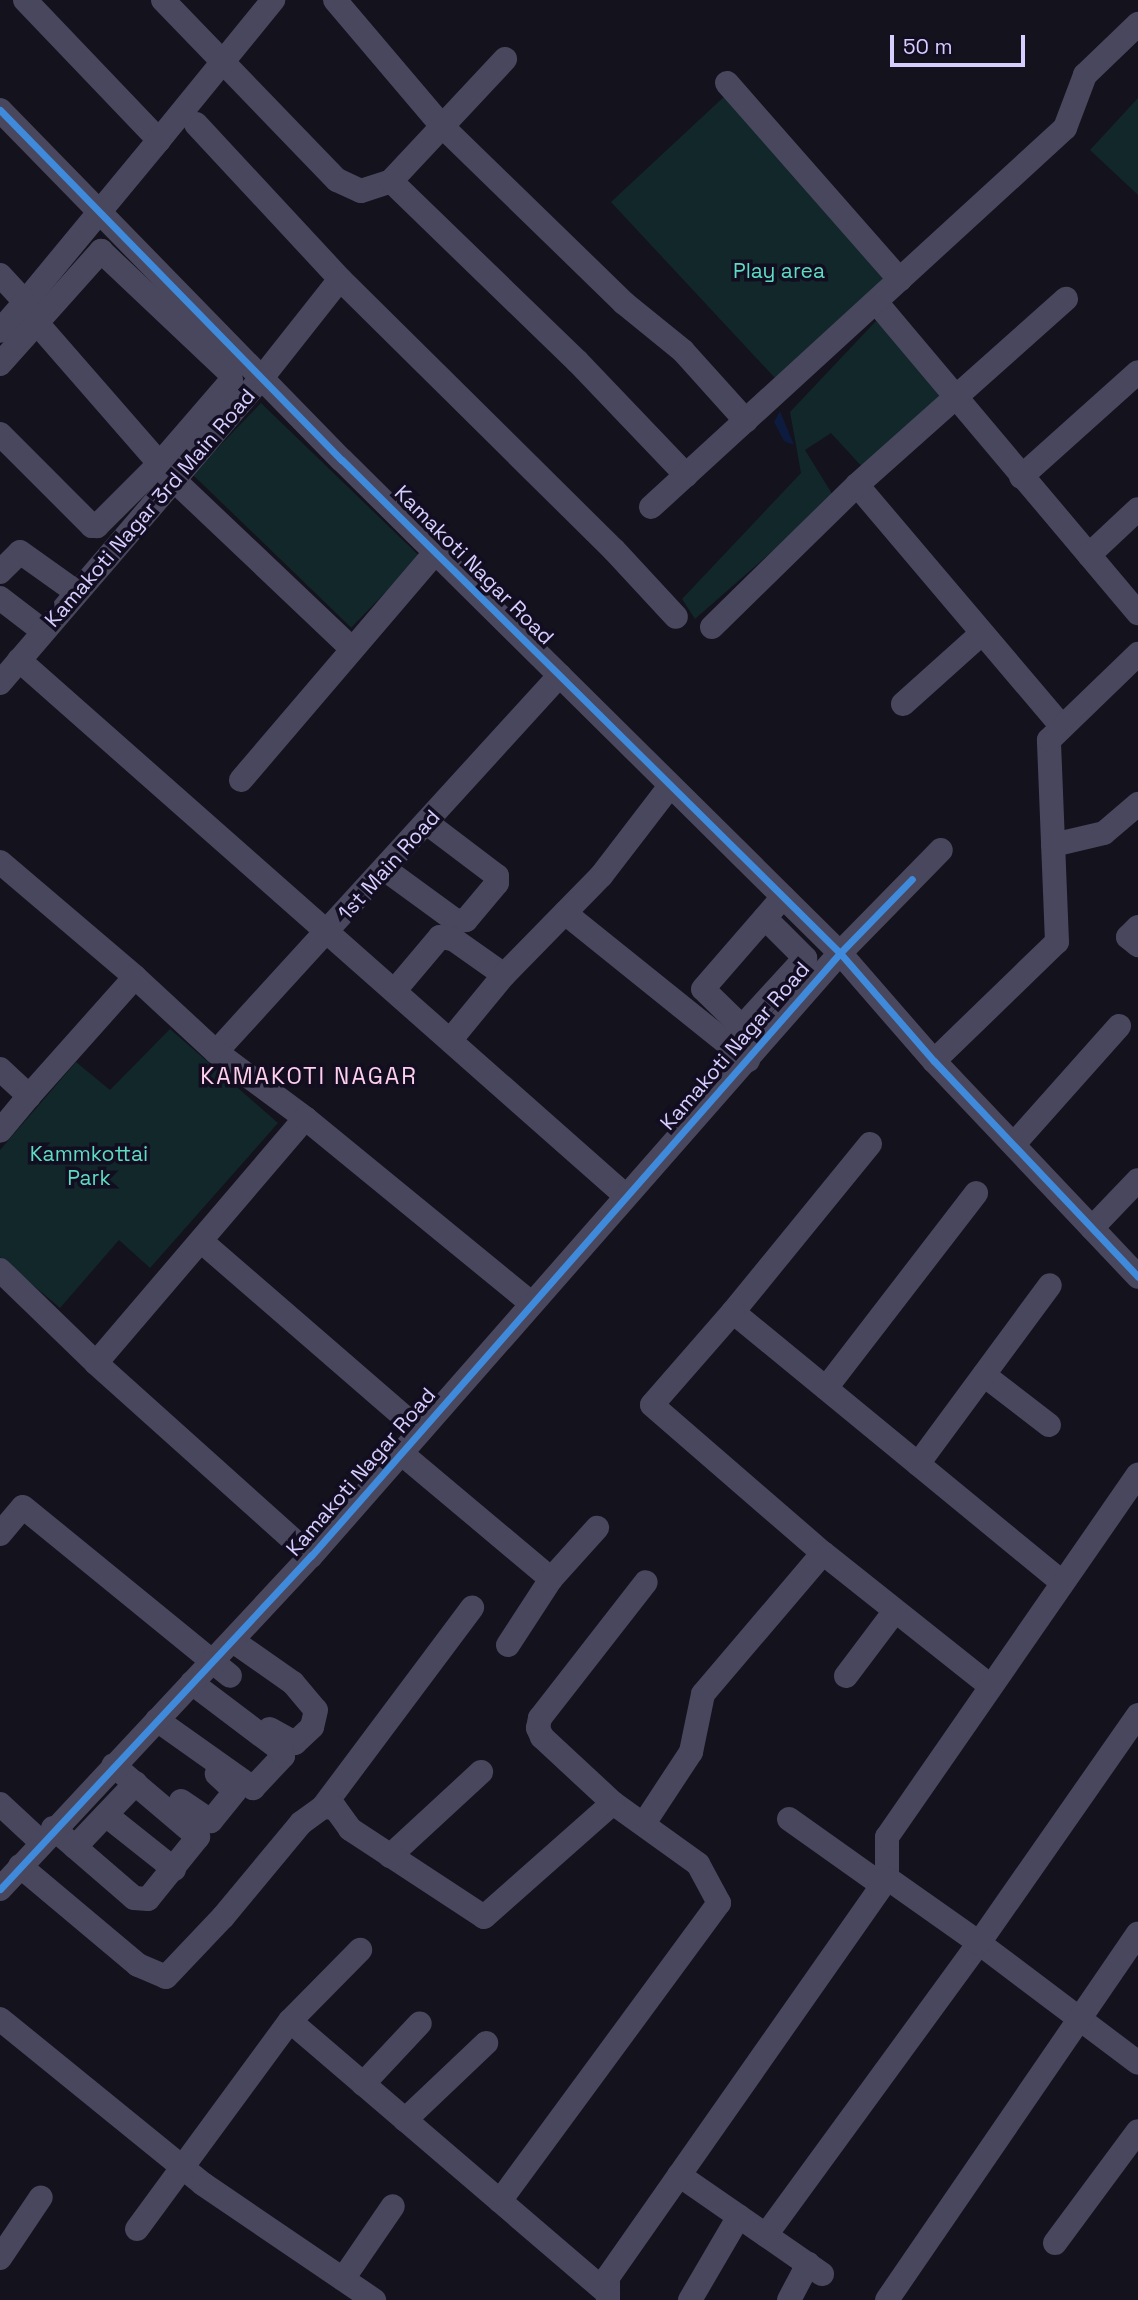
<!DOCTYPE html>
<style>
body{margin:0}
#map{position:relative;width:1138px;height:2300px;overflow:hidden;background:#14121d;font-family:"Space Grotesk",sans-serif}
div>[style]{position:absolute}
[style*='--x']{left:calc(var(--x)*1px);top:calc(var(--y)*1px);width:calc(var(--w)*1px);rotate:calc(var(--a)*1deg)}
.green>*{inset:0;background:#112729;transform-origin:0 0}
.water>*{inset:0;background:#0d1c3e}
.minor>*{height:24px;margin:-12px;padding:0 12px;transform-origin:12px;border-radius:12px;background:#49475d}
.cycleway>*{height:7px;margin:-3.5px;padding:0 3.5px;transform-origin:3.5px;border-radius:3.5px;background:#408adc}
span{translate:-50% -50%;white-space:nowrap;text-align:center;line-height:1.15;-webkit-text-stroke:7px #120d21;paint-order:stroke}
.park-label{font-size:21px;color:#5cdcc2}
.street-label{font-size:21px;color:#d6cefe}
.neighbourhood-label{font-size:23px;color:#fed0eb;letter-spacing:2px}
.scale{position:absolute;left:890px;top:35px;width:135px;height:32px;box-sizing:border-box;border:4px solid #d6cefe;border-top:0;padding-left:9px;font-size:21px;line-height:24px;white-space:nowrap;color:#d6cefe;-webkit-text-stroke:5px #120d21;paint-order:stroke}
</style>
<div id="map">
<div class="green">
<i style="left:728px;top:93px;width:254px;height:160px;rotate:47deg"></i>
<i style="clip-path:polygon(1138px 98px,1138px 195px,1090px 150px)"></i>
<i style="clip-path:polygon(876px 321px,946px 393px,864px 469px,831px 433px,805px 450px,834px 497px,695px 619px,682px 599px,801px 473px,790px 412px)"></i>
<i style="left:261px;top:403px;width:221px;height:99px;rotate:44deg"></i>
<i style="clip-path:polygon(170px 1029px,278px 1123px,150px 1268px,119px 1240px,60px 1308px,0 1257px,0 1150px,76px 1062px,110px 1090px)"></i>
</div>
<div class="water">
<i style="clip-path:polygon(780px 411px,794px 445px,784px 441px,774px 422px)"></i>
</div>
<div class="minor">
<i style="--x:25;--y:0;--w:194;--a:46.3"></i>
<i style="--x:159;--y:140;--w:210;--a:129.6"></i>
<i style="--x:163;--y:0;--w:250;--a:46"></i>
<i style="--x:337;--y:180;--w:26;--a:25"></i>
<i style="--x:361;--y:191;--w:32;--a:-18"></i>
<i style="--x:391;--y:181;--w:167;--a:-46.9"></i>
<i style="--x:335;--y:0;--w:165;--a:49.7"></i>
<i style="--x:442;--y:126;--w:254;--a:44.2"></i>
<i style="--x:624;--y:303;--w:76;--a:39.1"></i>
<i style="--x:683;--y:351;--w:94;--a:48"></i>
<i style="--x:727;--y:83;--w:262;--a:48.7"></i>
<i style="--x:0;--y:110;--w:489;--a:45.7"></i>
<i style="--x:342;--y:460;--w:701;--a:44.71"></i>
<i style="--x:840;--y:953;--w:143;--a:49"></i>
<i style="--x:934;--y:1061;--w:297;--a:46.6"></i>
<i style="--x:196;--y:124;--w:212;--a:47.1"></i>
<i style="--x:340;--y:279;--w:385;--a:44.7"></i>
<i style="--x:614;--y:550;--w:91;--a:47.2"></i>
<i style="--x:159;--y:140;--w:181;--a:-50.8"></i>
<i style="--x:391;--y:181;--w:259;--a:44.1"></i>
<i style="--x:577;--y:361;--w:158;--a:46.3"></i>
<i style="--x:0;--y:275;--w:37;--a:47"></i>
<i style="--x:25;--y:302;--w:38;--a:131"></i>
<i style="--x:876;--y:302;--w:407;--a:49.9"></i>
<i style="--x:36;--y:322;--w:210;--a:48.9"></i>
<i style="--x:174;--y:480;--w:243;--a:43.5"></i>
<i style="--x:0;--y:364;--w:152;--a:-48.2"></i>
<i style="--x:101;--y:251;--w:178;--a:43.4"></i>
<i style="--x:230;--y:373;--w:8;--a:83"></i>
<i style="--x:231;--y:381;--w:107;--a:130.8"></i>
<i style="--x:161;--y:462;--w:91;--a:135"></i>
<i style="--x:97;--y:526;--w:5;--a:180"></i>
<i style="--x:92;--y:526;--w:130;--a:-135"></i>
<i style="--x:1021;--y:477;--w:157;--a:-41.9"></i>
<i style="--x:857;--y:485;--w:317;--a:49.7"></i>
<i style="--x:651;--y:507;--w:561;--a:-42.47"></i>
<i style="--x:1065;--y:128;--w:57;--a:-69.3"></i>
<i style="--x:1085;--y:75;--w:74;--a:-43.9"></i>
<i style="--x:1089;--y:555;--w:67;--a:-43.2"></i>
<i style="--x:0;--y:572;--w:28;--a:-45"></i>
<i style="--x:20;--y:552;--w:69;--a:35.5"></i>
<i style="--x:0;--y:598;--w:54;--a:37.5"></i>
<i style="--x:712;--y:627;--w:203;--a:-44.4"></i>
<i style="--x:857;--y:485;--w:280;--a:-41.7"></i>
<i style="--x:19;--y:660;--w:810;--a:41.45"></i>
<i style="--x:0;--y:683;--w:401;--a:-49.4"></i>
<i style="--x:261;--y:379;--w:127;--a:-51.7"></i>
<i style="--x:903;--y:704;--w:106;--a:-41.9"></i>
<i style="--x:241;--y:780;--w:300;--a:-49.5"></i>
<i style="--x:1053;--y:845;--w:52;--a:-13.2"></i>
<i style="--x:1104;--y:833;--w:45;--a:-40.5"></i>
<i style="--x:0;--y:862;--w:177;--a:40.4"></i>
<i style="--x:386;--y:870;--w:87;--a:36.1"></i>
<i style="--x:456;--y:921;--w:10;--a:-6"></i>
<i style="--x:466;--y:920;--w:48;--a:-50"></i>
<i style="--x:497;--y:883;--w:7;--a:-90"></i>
<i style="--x:497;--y:876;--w:88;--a:-142.9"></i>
<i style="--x:565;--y:913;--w:235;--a:38.8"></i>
<i style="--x:765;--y:918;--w:57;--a:45"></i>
<i style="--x:805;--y:958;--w:93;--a:132.4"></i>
<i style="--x:742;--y:1027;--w:54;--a:-135.7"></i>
<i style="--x:703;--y:989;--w:122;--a:-49"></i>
<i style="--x:1138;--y:927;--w:14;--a:135"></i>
<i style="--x:1128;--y:937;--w:13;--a:39"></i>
<i style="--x:396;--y:989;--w:68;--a:-49.8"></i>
<i style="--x:440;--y:937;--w:13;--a:9"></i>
<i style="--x:453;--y:939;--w:62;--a:35.2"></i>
<i style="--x:452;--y:1038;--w:82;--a:-50.5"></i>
<i style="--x:504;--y:975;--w:139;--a:-45.6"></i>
<i style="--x:601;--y:876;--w:113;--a:-52.5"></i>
<i style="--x:216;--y:1052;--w:510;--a:-47.62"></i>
<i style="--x:934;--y:1061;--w:171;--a:-44.1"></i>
<i style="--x:1057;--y:942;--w:202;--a:-92.3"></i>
<i style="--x:1049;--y:740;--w:124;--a:-44"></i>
<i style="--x:0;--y:1069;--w:40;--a:43"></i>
<i style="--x:29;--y:1096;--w:45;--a:129.6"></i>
<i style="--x:29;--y:1096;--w:159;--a:-48.3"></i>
<i style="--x:135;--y:977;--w:110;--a:42.8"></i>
<i style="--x:216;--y:1052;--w:111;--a:36.6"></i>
<i style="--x:870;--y:1144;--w:217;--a:129.2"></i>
<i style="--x:733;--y:1312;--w:426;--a:39.4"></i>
<i style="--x:1014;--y:1144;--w:158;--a:-48.3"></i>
<i style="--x:1092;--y:1228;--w:66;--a:-46.2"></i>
<i style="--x:201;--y:1241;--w:290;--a:40.9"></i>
<i style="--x:0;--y:1270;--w:134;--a:44.1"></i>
<i style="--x:733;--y:1312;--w:123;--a:131.1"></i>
<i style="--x:652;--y:1405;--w:226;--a:40.9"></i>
<i style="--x:823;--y:1553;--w:212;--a:38.5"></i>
<i style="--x:984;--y:1375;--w:82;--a:37.6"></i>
<i style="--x:826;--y:1388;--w:246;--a:-52.4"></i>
<i style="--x:401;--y:1453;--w:196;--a:40"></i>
<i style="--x:918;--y:1464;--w:222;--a:-53.6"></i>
<i style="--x:0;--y:1534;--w:35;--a:-50"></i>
<i style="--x:23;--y:1507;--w:267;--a:39.2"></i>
<i style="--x:311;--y:1556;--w:289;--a:-138.1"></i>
<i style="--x:96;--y:1363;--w:322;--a:-49.5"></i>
<i style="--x:305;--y:1118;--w:293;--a:39.3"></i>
<i style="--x:233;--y:1641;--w:73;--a:35"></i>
<i style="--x:293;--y:1683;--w:35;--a:50"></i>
<i style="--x:316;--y:1710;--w:17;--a:103"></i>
<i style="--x:312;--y:1727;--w:23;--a:137"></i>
<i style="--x:295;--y:1743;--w:29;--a:-151"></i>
<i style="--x:508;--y:1645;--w:79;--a:-56.9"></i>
<i style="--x:551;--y:1579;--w:69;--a:-48"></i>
<i style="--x:846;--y:1676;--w:81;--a:-53"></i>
<i style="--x:157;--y:1720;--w:118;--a:35.3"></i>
<i style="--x:253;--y:1788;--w:44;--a:-46.8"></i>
<i style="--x:283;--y:1756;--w:5;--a:-101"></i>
<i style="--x:282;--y:1751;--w:113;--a:-142.9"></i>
<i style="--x:181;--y:1801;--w:36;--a:34"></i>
<i style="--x:211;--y:1821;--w:38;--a:-51"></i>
<i style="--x:235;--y:1791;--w:25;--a:-137"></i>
<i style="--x:0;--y:1804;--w:54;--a:42.8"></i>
<i style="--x:323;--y:1807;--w:249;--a:-53.2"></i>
<i style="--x:106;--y:1815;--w:87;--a:38.5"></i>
<i style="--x:789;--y:1819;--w:114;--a:35.4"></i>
<i style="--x:645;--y:1822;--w:84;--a:-56.7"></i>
<i style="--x:691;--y:1752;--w:59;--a:-78.3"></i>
<i style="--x:703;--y:1694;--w:185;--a:-49.6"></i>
<i style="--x:53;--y:1828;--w:107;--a:40.8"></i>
<i style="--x:134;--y:1898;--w:14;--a:4"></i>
<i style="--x:148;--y:1899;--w:80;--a:-51.1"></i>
<i style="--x:198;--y:1837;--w:111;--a:-139.7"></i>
<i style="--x:75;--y:1847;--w:88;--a:-46.4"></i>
<i style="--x:390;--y:1856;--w:124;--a:-42.7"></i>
<i style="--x:20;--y:1866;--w:154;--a:40"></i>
<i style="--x:138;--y:1965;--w:30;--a:23"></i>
<i style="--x:166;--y:1977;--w:83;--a:-46.5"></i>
<i style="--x:223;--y:1917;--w:122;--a:-50.3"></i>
<i style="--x:301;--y:1823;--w:27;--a:-36"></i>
<i style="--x:323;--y:1807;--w:12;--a:5"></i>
<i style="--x:335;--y:1808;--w:26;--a:54"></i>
<i style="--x:350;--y:1829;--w:160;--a:33.3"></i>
<i style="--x:484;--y:1917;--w:172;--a:-41.5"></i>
<i style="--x:887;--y:1878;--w:41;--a:-90"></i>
<i style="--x:887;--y:1837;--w:441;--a:-55.3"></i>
<i style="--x:0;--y:1889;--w:456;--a:-47"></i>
<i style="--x:311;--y:1556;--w:802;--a:-48.74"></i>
<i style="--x:840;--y:953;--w:144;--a:-45.6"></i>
<i style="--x:0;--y:2019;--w:262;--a:39.1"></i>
<i style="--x:203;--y:2184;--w:207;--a:34.2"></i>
<i style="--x:290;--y:2021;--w:419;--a:40.6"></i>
<i style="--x:363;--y:2084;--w:83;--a:-46.9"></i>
<i style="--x:405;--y:2120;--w:112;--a:-43.5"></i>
<i style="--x:679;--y:2175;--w:174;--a:34.7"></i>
<i style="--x:500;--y:2201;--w:370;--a:-53.7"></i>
<i style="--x:719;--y:1903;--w:44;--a:-118.3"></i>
<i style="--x:698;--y:1864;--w:105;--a:-144.3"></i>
<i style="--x:613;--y:1803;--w:97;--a:-137.1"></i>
<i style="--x:542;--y:1737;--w:10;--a:-114"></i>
<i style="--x:538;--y:1728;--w:10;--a:-79"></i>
<i style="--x:540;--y:1718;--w:172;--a:-52.1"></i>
<i style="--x:137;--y:2229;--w:258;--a:-53.7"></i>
<i style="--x:290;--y:2021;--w:100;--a:-45.4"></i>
<i style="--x:766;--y:2235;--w:361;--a:-53.9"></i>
<i style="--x:979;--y:1943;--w:199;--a:37"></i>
<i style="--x:1055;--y:2243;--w:139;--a:-53.5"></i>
<i style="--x:0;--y:2258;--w:73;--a:-56.1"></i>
<i style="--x:343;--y:2279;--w:88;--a:-55.6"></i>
<i style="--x:608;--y:2300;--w:23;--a:-90"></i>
<i style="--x:608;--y:2277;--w:487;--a:-55"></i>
<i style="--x:887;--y:1878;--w:113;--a:35.2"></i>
<i style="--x:979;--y:1943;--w:278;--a:-55.1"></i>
<i style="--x:690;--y:2300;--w:97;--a:-59.7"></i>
<i style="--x:789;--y:2300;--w:41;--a:-62.2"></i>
<i style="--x:887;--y:2300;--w:444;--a:-55.6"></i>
</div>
<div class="cycleway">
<i style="--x:0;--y:110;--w:489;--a:45.7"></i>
<i style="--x:342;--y:460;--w:701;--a:44.71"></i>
<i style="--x:840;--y:953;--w:143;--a:49"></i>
<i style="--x:934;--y:1061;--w:297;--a:46.6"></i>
<i style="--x:0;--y:1889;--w:456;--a:-47"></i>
<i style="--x:311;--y:1556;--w:802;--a:-48.74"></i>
<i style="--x:840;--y:953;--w:103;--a:-45.8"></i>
</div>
<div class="park-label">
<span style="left:779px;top:271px">Play area</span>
<span style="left:89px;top:1166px">Kammkottai<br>Park</span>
</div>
<div class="street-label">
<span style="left:150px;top:508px;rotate:-49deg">Kamakoti Nagar 3rd Main Road</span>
<span style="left:474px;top:565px;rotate:45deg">Kamakoti Nagar Road</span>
<span style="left:389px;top:865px;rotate:-48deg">1st Main Road</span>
<span style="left:735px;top:1046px;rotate:-49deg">Kamakoti Nagar Road</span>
<span style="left:361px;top:1472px;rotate:-49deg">Kamakoti Nagar Road</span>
</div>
<div class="neighbourhood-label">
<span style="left:309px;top:1076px">KAMAKOTI NAGAR</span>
</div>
<div class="scale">50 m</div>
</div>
